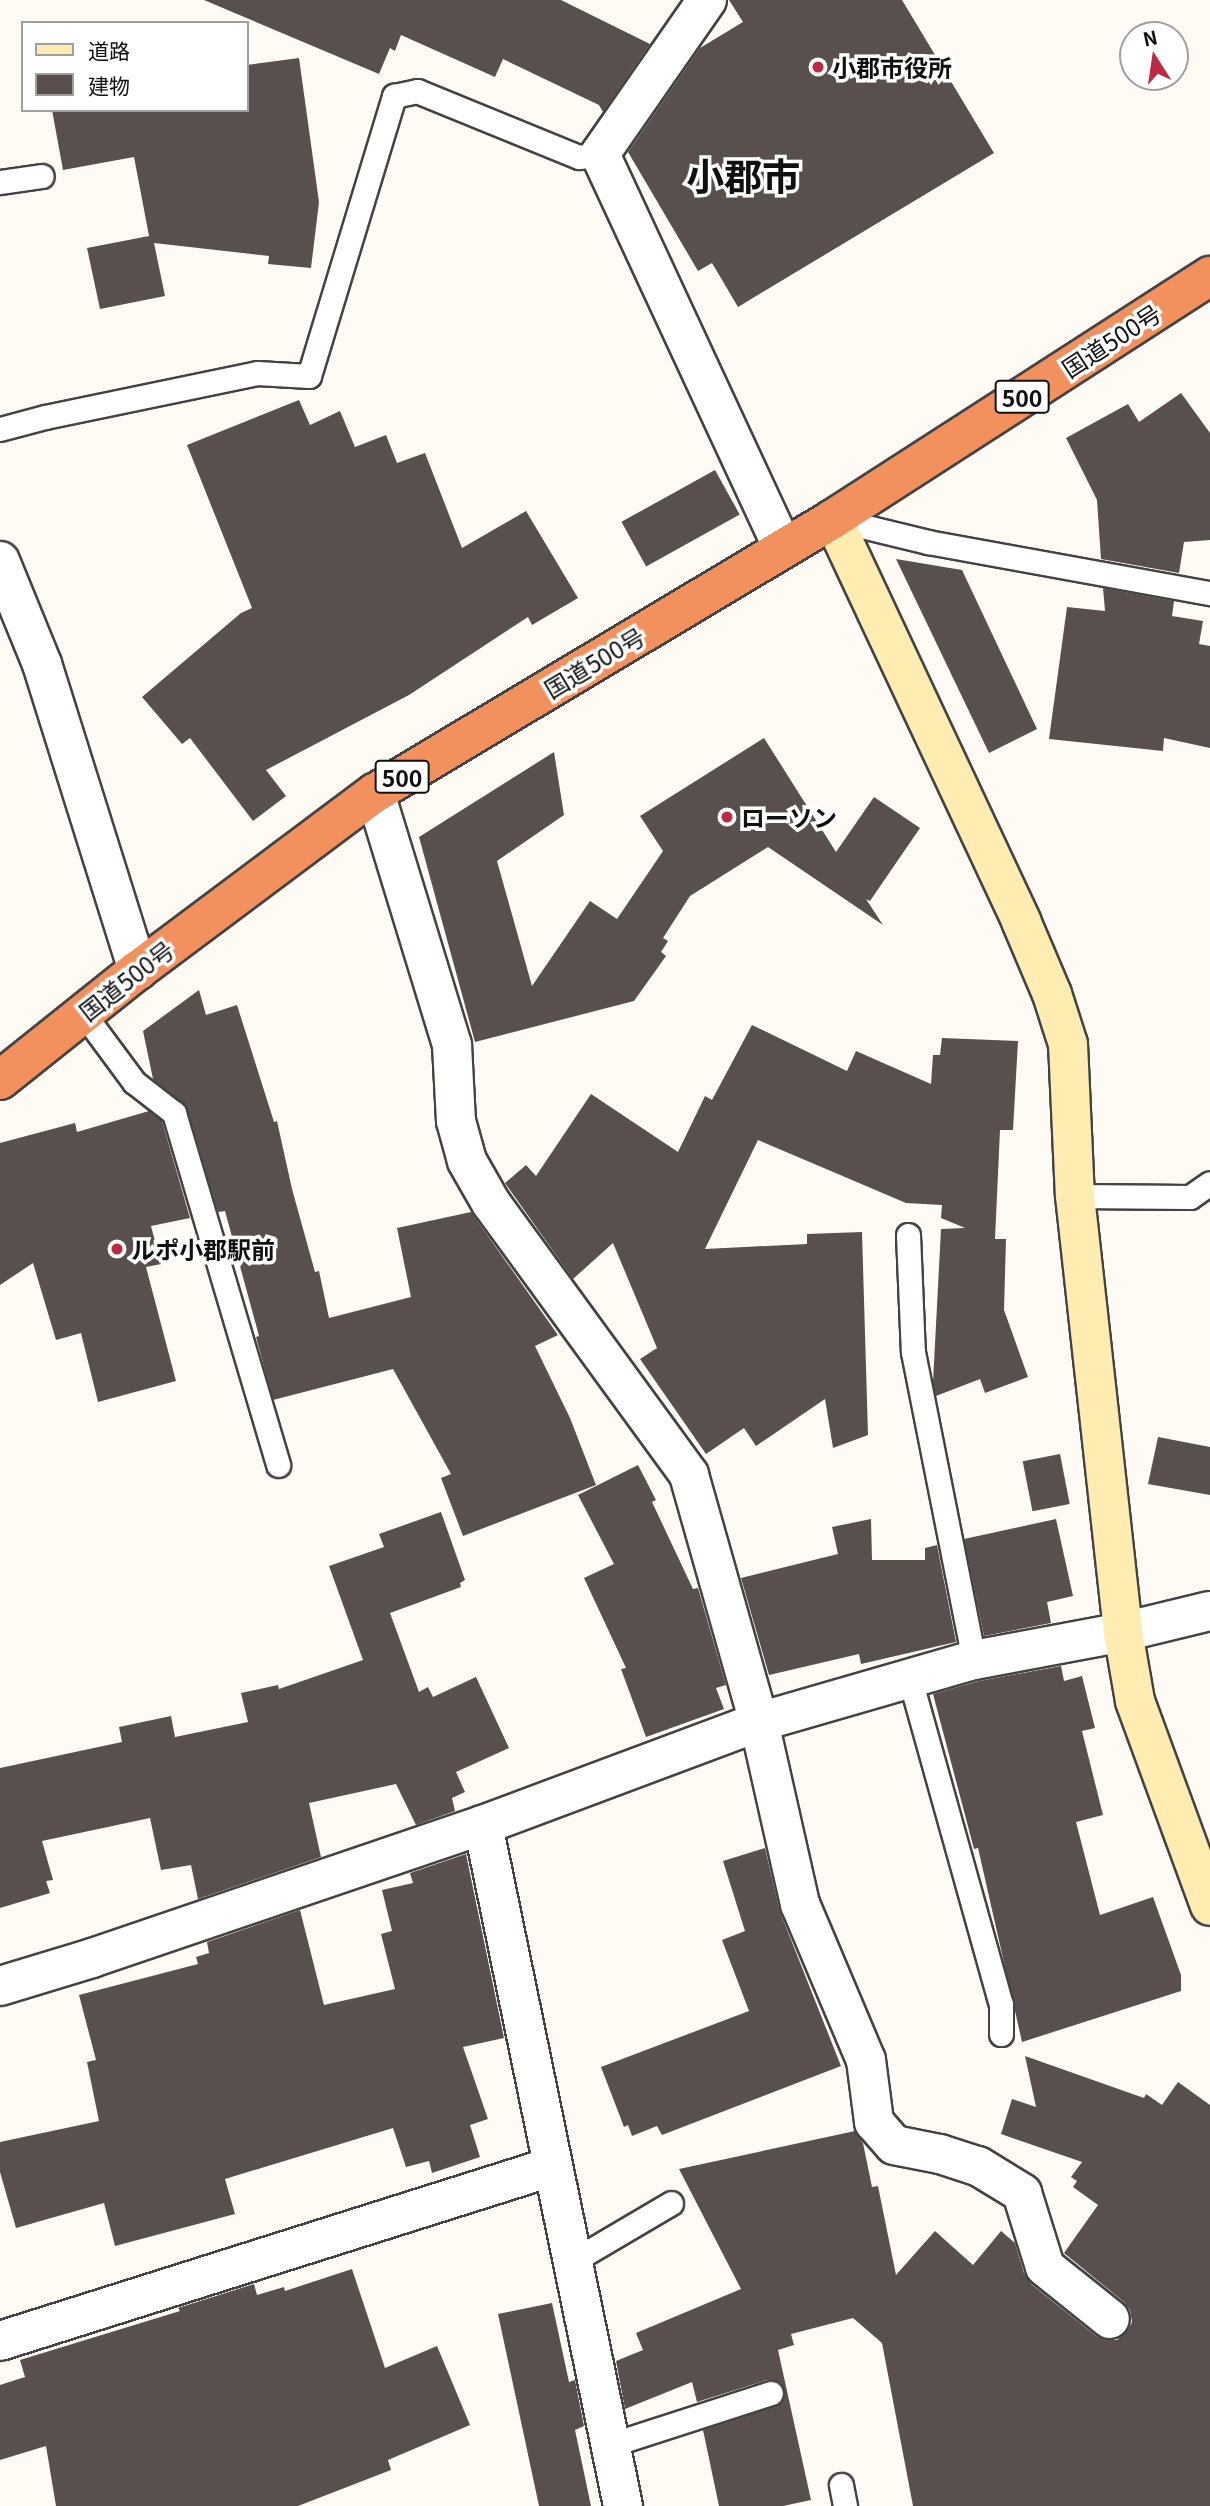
<!DOCTYPE html>
<meta charset="utf-8">
<style>
body{margin:0}
#map{position:relative;width:1210px;height:2506px;overflow:hidden;background:#fffbf4;font-family:Georgia,"Noto Sans JP",serif}
div>[style]{position:absolute}
[style*='--x']{left:calc(var(--x)*1px);top:calc(var(--y)*1px);width:calc(var(--w)*1px);rotate:calc(var(--a)*1deg)}
.building>*{inset:0;background:#59504d;transform-origin:0 0}
.roads{filter:drop-shadow(2px 0 #434343) drop-shadow(-2px 0 #434343) drop-shadow(0 2px #434343) drop-shadow(0 -2px #434343)}
.lane>*{height:23px;margin:-11.5px;padding:0 11.5px;transform-origin:11.5px;border-radius:11.5px;background:#fff}
.street>*{height:38px;margin:-19px;padding:0 19px;transform-origin:19px;border-radius:19px;background:#fff}
.secondary>*{height:38px;margin:-19px;padding:0 19px;transform-origin:19px;border-radius:19px;background:#feecb0}
.highway>*{height:38px;margin:-19px;padding:0 19px;transform-origin:19px;border-radius:19px;background:#f2915e}
.dots>*{width:19px;height:19px;translate:-50% -50%;box-sizing:border-box;border:4px solid #fff;border-radius:50%}
span{translate:-50% -50%;white-space:nowrap;text-align:center;line-height:1.15;-webkit-text-stroke:7px #fff;paint-order:stroke}
.shield-label span{padding:2px 5px;background:#fff;border:2px solid;border-radius:5px;-webkit-text-stroke-width:0}
.shield-label{font-size:23px;color:#101010;font-weight:700}
.poi-label{font-size:24px;color:#101010;font-weight:700}
.left{translate:0 -50%;text-align:left}
.street-label{font-size:24px;color:#101010}
.town-label{font-size:38px;color:#101010;font-weight:700}
.legend{position:absolute;left:21px;top:21px;width:228px;height:91px;box-sizing:border-box;background:#fff;border:2px solid #9f9f9f;margin:0;padding:9px 12px;list-style:none;font-size:21px;color:#101010}
.legend li{display:flex;align-items:center;gap:14px;height:35px}
.legend b{width:35px;border:2px solid #9f9f9f}
.north{position:absolute;left:1119px;top:21px;width:70px;height:70px;box-sizing:border-box;background:#fff;border:2px solid #9f9f9f;border-radius:50%;rotate:348deg;font-size:19px;font-weight:700;line-height:28px;text-align:center;color:#101010}
.north::after{content:'';display:block;margin:auto;width:24px;height:32px;background:#c02841;clip-path:polygon(50% 0,100% 100%,50% 72%,0 100%)}
</style>
<div id="map">
<div class="building">
<i style="clip-path:polygon(204px 0,561px 0,650px 44px,603px 112px,599px 105px,503px 59px,495px 77px,401px 35px,395px 51px,390px 48px,379px 74px)"></i>
<i style="clip-path:polygon(729px 0,902px 0,994px 153px,738px 307px,712px 263px,698px 271px,628px 152px,700px 48px,743px 22px)"></i>
<i style="clip-path:polygon(299px 58px,319px 202px,311px 268px,268px 264px,269px 256px,154px 243px,165px 296px,100px 309px,87px 248px,149px 236px,134px 157px,63px 170px,52px 110px,247px 110px,247px 65px)"></i>
<i style="clip-path:polygon(1181px 393px,1210px 433px,1210px 540px,1184px 542px,1179px 573px,1101px 559px,1097px 500px,1066px 438px,1128px 404px,1139px 422px)"></i>
<i style="clip-path:polygon(299px 400px,310px 425px,340px 411px,355px 447px,386px 435px,397px 463px,425px 453px,462px 548px,526px 511px,578px 598px,532px 625px,528px 617px,409px 695px,266px 770px,286px 796px,253px 821px,190px 738px,182px 744px,142px 697px,241px 613px,252px 608px,187px 445px)"></i>
<i style="left:715px;top:470px;width:51px;height:107px;rotate:61deg"></i>
<i style="clip-path:polygon(896px 559px,962px 570px,1037px 729px,989px 753px)"></i>
<i style="clip-path:polygon(1103px 588px,1174px 601px,1172px 616px,1203px 621px,1199px 644px,1210px 646px,1210px 748px,1164px 738px,1163px 751px,1049px 739px,1067px 607px,1105px 611px)"></i>
<i style="clip-path:polygon(764px 738px,836px 852px,874px 797px,920px 828px,870px 901px,866px 899px,883px 925px,768px 847px,690px 896px,663px 938px,668px 941px,661px 952px,666px 956px,634px 1001px,475px 1042px,419px 837px,554px 752px,564px 815px,497px 861px,532px 986px,590px 901px,617px 919px,663px 851px,640px 816px)"></i>
<i style="clip-path:polygon(199px 990px,206px 1015px,237px 1005px,274px 1122px,277px 1121px,292px 1189px,315px 1272px,319px 1271px,329px 1318px,411px 1297px,397px 1228px,471px 1212px,558px 1335px,535px 1346px,570px 1418px,596px 1485px,463px 1536px,441px 1478px,451px 1474px,393px 1369px,273px 1400px,256px 1337px,259px 1336px,225px 1211px,218px 1212px,187px 1108px,153px 1079px,143px 1031px)"></i>
<i style="clip-path:polygon(752px 1025px,847px 1071px,856px 1051px,931px 1084px,933px 1055px,940px 1055px,942px 1038px,1018px 1041px,1013px 1130px,1000px 1130px,995px 1239px,1006px 1239px,1004px 1310px,1028px 1377px,985px 1393px,980px 1379px,936px 1396px,933px 1382px,941px 1229px,965px 1228px,941px 1218px,942px 1205px,906px 1203px,758px 1140px,705px 1249px,807px 1244px,807px 1234px,862px 1232px,868px 1435px,833px 1448px,825px 1399px,756px 1446px,744px 1428px,706px 1454px,640px 1359px,657px 1348px,613px 1243px,573px 1279px,505px 1183px,526px 1165px,536px 1176px,591px 1094px,678px 1152px,705px 1096px,712px 1100px)"></i>
<i style="clip-path:polygon(149px 1111px,162px 1121px,190px 1218px,151px 1226px,161px 1264px,146px 1267px,176px 1381px,98px 1402px,81px 1333px,56px 1340px,33px 1263px,0 1285px,0 1143px,75px 1123px,77px 1132px)"></i>
<i style="clip-path:polygon(1158px 1437px,1210px 1447px,1210px 1495px,1148px 1484px)"></i>
<i style="left:1060px;top:1454px;width:51px;height:38px;rotate:79deg"></i>
<i style="clip-path:polygon(638px 1465px,656px 1500px,652px 1502px,693px 1589px,698px 1588px,726px 1685px,716px 1688px,724px 1709px,646px 1737px,621px 1669px,626px 1668px,584px 1578px,614px 1564px,578px 1495px)"></i>
<i style="clip-path:polygon(441px 1512px,465px 1580px,460px 1583px,461px 1587px,390px 1613px,419px 1692px,428px 1687px,433px 1697px,476px 1677px,509px 1748px,456px 1772px,465px 1792px,452px 1798px,455px 1811px,416px 1825px,396px 1784px,309px 1803px,321px 1857px,198px 1899px,191px 1865px,161px 1870px,150px 1818px,42px 1841px,53px 1880px,46px 1881px,50px 1893px,0 1908px,0 1768px,122px 1742px,119px 1727px,171px 1716px,175px 1737px,248px 1722px,241px 1693px,278px 1685px,279px 1689px,363px 1660px,329px 1566px,384px 1547px,379px 1534px)"></i>
<i style="clip-path:polygon(871px 1519px,872px 1560px,925px 1560px,925px 1548px,937px 1545px,956px 1642px,861px 1664px,859px 1654px,769px 1675px,741px 1578px,838px 1554px,832px 1527px)"></i>
<i style="clip-path:polygon(1056px 1519px,1073px 1596px,1047px 1602px,1051px 1623px,984px 1636px,964px 1539px)"></i>
<i style="clip-path:polygon(1061px 1666px,1064px 1681px,1082px 1676px,1095px 1728px,1082px 1731px,1103px 1815px,1076px 1822px,1100px 1915px,1153px 1897px,1181px 1975px,1181px 1991px,1022px 2042px,978px 1848px,974px 1849px,933px 1694px,979px 1681px)"></i>
<i style="clip-path:polygon(765px 1848px,780px 1912px,841px 2066px,662px 2135px,657px 2126px,632px 2136px,628px 2125px,624px 2127px,601px 2067px,749px 2011px,722px 1940px,745px 1931px,723px 1861px)"></i>
<i style="clip-path:polygon(466px 1854px,504px 2038px,463px 2047px,488px 2119px,470px 2125px,480px 2157px,432px 2173px,429px 2161px,406px 2167px,393px 2128px,225px 2179px,235px 2214px,115px 2246px,104px 2203px,16px 2228px,0 2172px,0 2142px,99px 2121px,87px 2062px,96px 2060px,79px 1995px,198px 1964px,196px 1957px,209px 1953px,207px 1942px,300px 1910px,324px 2005px,395px 1989px,381px 1934px,392px 1931px,382px 1890px,413px 1883px,410px 1873px)"></i>
<i style="clip-path:polygon(1025px 2056px,1144px 2098px,1146px 2094px,1162px 2105px,1178px 2082px,1210px 2105px,1210px 2506px,913px 2506px,882px 2343px,853px 2318px,791px 2334px,794px 2345px,778px 2350px,811px 2500px,783px 2506px,719px 2506px,703px 2430px,776px 2406px,785px 2395px,781px 2383px,767px 2380px,697px 2402px,692px 2382px,625px 2409px,616px 2361px,643px 2350px,636px 2333px,741px 2289px,679px 2169px,855px 2131px,863px 2143px,872px 2187px,878px 2186px,896px 2275px,935px 2231px,973px 2265px,1001px 2231px,1015px 2243px,1024px 2273px,1031px 2284px,1096px 2336px,1106px 2340px,1117px 2340px,1127px 2332px,1132px 2322px,1130px 2310px,1124px 2302px,1064px 2253px,1098px 2205px,1073px 2187px,1077px 2181px,1071px 2177px,1082px 2162px,1001px 2134px,1012px 2099px,1036px 2107px)"></i>
<i style="clip-path:polygon(352px 2269px,385px 2368px,437px 2346px,470px 2425px,388px 2460px,391px 2470px,298px 2506px,56px 2506px,46px 2446px,0 2460px,0 2385px,25px 2377px,20px 2360px,180px 2311px,178px 2308px,254px 2284px,257px 2295px,284px 2287px,285px 2291px)"></i>
<i style="clip-path:polygon(552px 2303px,569px 2382px,575px 2380px,584px 2426px,575px 2430px,591px 2506px,539px 2506px,498px 2314px)"></i>
</div>
<div class="roads">
<div class="lane">
<i style="--x:0;--y:182;--w:42;--a:-8.1"></i>
<i style="--x:0;--y:429;--w:47;--a:-14.9"></i>
<i style="--x:45;--y:417;--w:217;--a:-11.7"></i>
<i style="--x:257;--y:373;--w:52;--a:3.3"></i>
<i style="--x:309;--y:376;--w:293;--a:-73.1"></i>
<i style="--x:394;--y:96;--w:24;--a:-12"></i>
<i style="--x:417;--y:91;--w:175;--a:22.2"></i>
<i style="--x:579;--y:157;--w:21;--a:-8"></i>
<i style="--x:833;--y:519;--w:98;--a:13.6"></i>
<i style="--x:928;--y:542;--w:287;--a:10.3"></i>
<i style="--x:83;--y:1013;--w:86;--a:53.5"></i>
<i style="--x:134;--y:1082;--w:51;--a:37.8"></i>
<i style="--x:174;--y:1113;--w:367;--a:73.5"></i>
<i style="--x:1075;--y:1196;--w:115;--a:0.5"></i>
<i style="--x:1190;--y:1197;--w:24;--a:-35"></i>
<i style="--x:908;--y:1235;--w:117;--a:87.6"></i>
<i style="--x:913;--y:1352;--w:314;--a:78.8"></i>
<i style="--x:910;--y:1679;--w:337;--a:74.4"></i>
<i style="--x:1001;--y:2004;--w:30;--a:90"></i>
<i style="--x:571;--y:2262;--w:116;--a:-30.5"></i>
<i style="--x:610;--y:2445;--w:169;--a:-17.9"></i>
<i style="--x:841;--y:2485;--w:21;--a:79"></i>
</div>
<div class="street">
<i style="--x:707;--y:0;--w:188;--a:124.8"></i>
<i style="--x:600;--y:154;--w:435;--a:65.1"></i>
<i style="--x:0;--y:561;--w:111;--a:67.8"></i>
<i style="--x:42;--y:664;--w:321;--a:72.6"></i>
<i style="--x:375;--y:793;--w:264;--a:73"></i>
<i style="--x:452;--y:1045;--w:76;--a:87"></i>
<i style="--x:456;--y:1121;--w:41;--a:74.6"></i>
<i style="--x:467;--y:1161;--w:48;--a:60.3"></i>
<i style="--x:491;--y:1203;--w:336;--a:53.9"></i>
<i style="--x:689;--y:1475;--w:257;--a:74.2"></i>
<i style="--x:759;--y:1722;--w:187;--a:77.3"></i>
<i style="--x:800;--y:1904;--w:169;--a:67.1"></i>
<i style="--x:866;--y:2060;--w:63;--a:82.6"></i>
<i style="--x:874;--y:2122;--w:30;--a:49"></i>
<i style="--x:894;--y:2145;--w:47;--a:11.1"></i>
<i style="--x:940;--y:2154;--w:40;--a:18"></i>
<i style="--x:978;--y:2166;--w:52;--a:31.5"></i>
<i style="--x:1022;--y:2193;--w:77;--a:72.7"></i>
<i style="--x:1045;--y:2267;--w:83;--a:38.7"></i>
<i style="--x:483;--y:1825;--w:695;--a:78.38"></i>
<i style="--x:0;--y:1986;--w:96;--a:-16.9"></i>
<i style="--x:92;--y:1958;--w:413;--a:-18.8"></i>
<i style="--x:483;--y:1825;--w:295;--a:-20.5"></i>
<i style="--x:759;--y:1722;--w:224;--a:-16.1"></i>
<i style="--x:974;--y:1660;--w:152;--a:-10.6"></i>
<i style="--x:1123;--y:1632;--w:89;--a:-13.6"></i>
<i style="--x:0;--y:2341;--w:578;--a:-17.53"></i>
</div>
<div class="secondary">
<i style="--x:833;--y:519;--w:444;--a:64.9"></i>
<i style="--x:1021;--y:921;--w:79;--a:67"></i>
<i style="--x:1052;--y:994;--w:52;--a:72.3"></i>
<i style="--x:1068;--y:1044;--w:152;--a:87.4"></i>
<i style="--x:1075;--y:1196;--w:439;--a:83.7"></i>
<i style="--x:1123;--y:1632;--w:70;--a:80.1"></i>
<i style="--x:1135;--y:1701;--w:218;--a:69.9"></i>
</div>
<div class="highway">
<i style="--x:0;--y:1080;--w:176;--a:-38.6"></i>
<i style="--x:138;--y:970;--w:296;--a:-36.8"></i>
<i style="--x:375;--y:793;--w:534;--a:-30.89"></i>
<i style="--x:833;--y:519;--w:449;--a:-32.8"></i>
</div>
</div>
<div class="dots">
<i style="left:818px;top:67px;background:#c02841"></i>
<i style="left:727px;top:817px;background:#c02841"></i>
<i style="left:117px;top:1249px;background:#c02841"></i>
</div>
<div class="shield-label">
<span style="left:1022px;top:397px">500</span>
<span style="left:402px;top:777px">500</span>
</div>
<div class="poi-label">
<span class="left" style="left:832px;top:67px">小郡市役所</span>
<span class="left" style="left:741px;top:817px">ローソン</span>
<span class="left" style="left:131px;top:1249px">ルポ小郡駅前</span>
</div>
<div class="street-label">
<span style="left:1111px;top:340px;rotate:-33deg">国道500号</span>
<span style="left:594px;top:662px;rotate:-31deg">国道500号</span>
<span style="left:126px;top:980px;rotate:-38deg">国道500号</span>
</div>
<div class="town-label">
<span style="left:743px;top:175px">小郡市</span>
</div>
<ul class="legend">
<li><b style="height:9px;background:#feecb0"></b>道路</li>
<li><b style="height:19px;background:#59504d"></b>建物</li>
</ul>
<div class="north">N</div>
</div>
